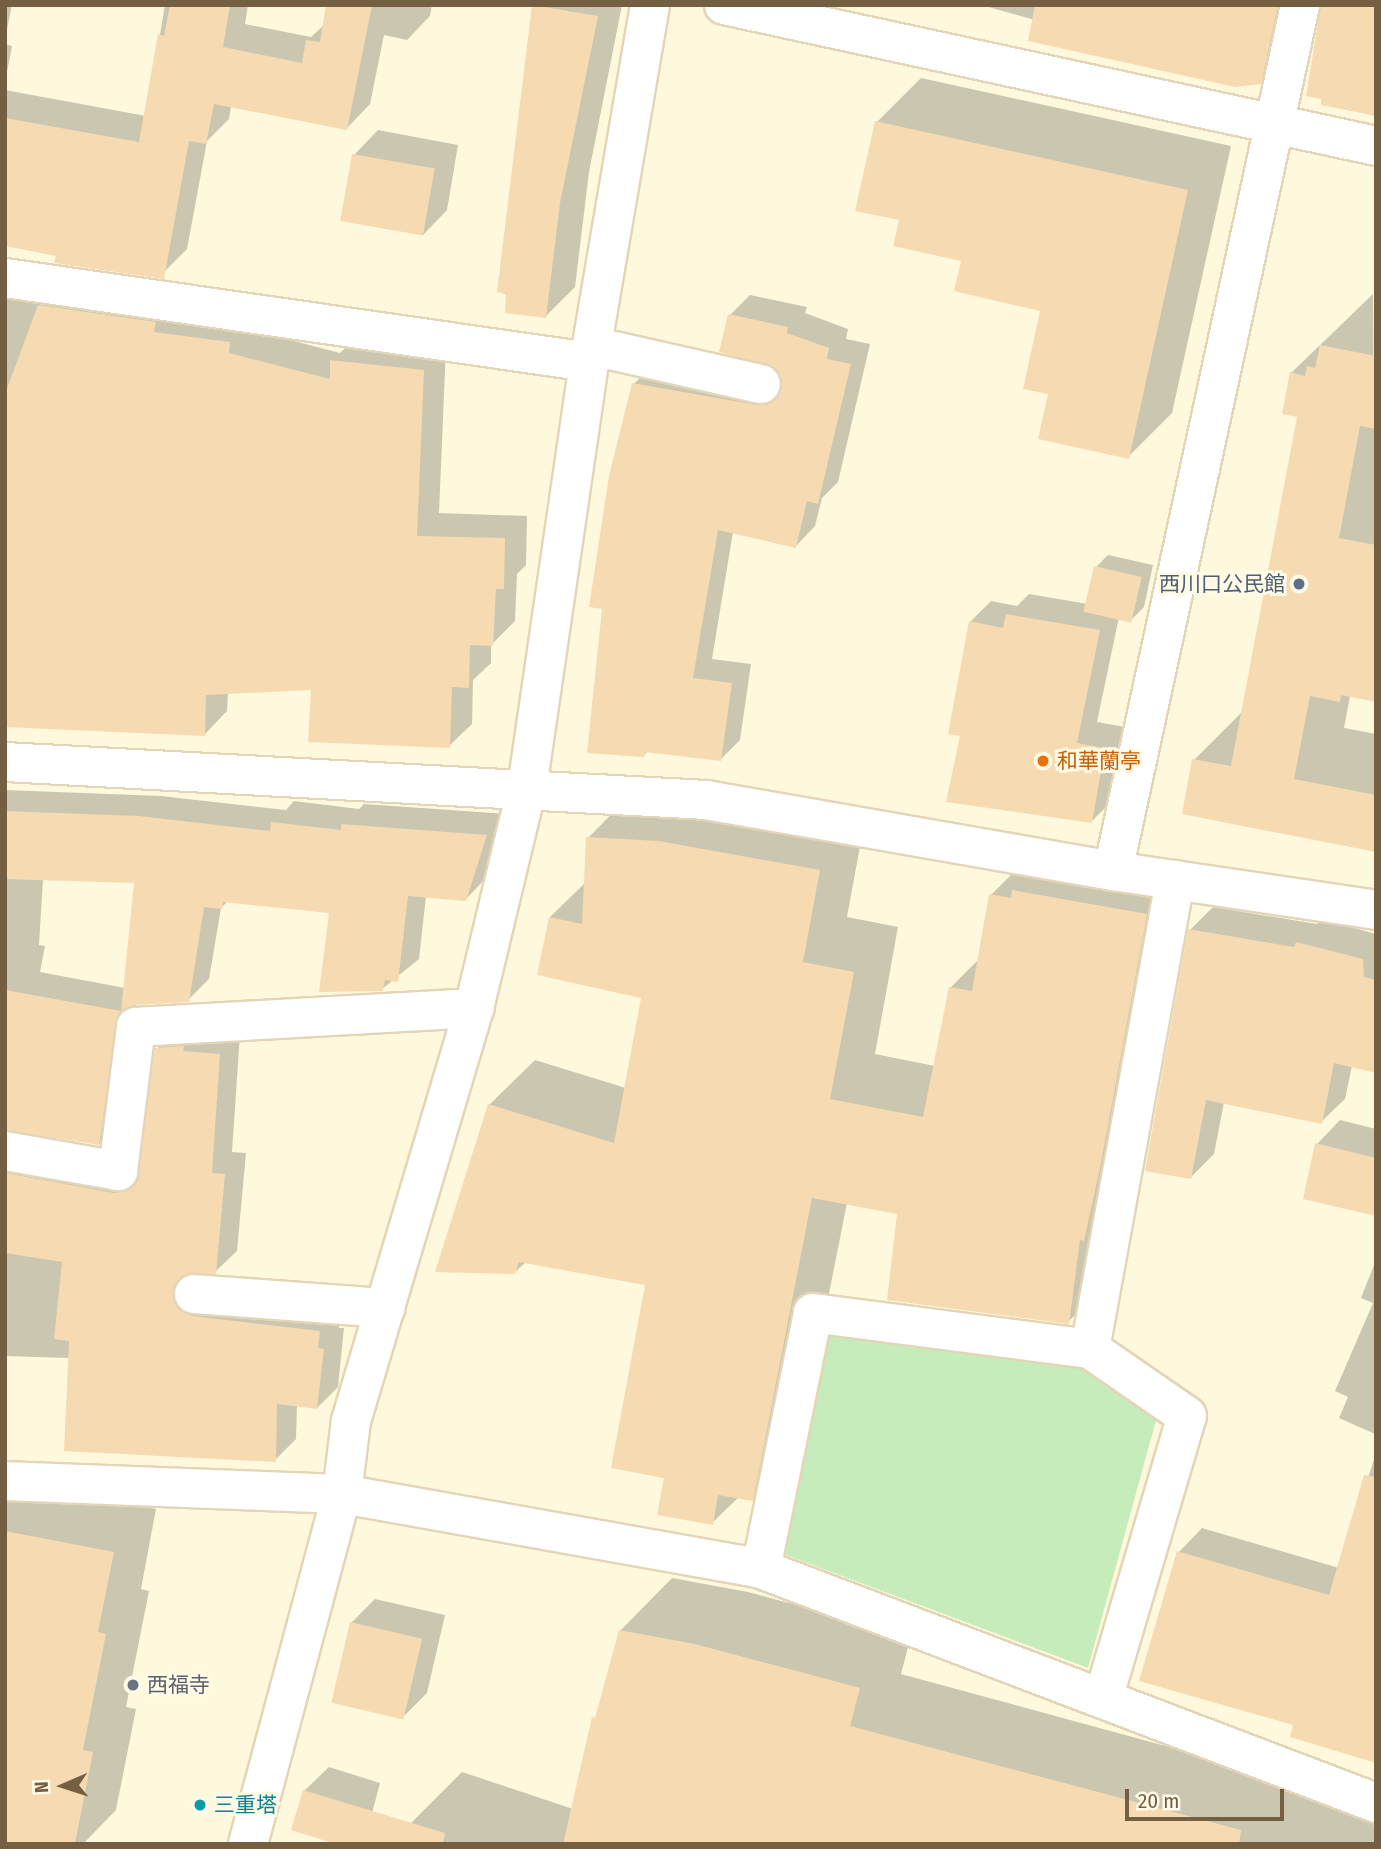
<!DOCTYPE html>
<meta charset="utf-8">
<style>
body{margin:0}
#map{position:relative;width:1381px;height:1849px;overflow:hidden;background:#fef8dc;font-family:"Fira Sans Condensed","Noto Sans JP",sans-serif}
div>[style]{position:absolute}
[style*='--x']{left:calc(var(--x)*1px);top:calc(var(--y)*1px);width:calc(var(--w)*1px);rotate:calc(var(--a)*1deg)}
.green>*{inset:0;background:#c5ecba}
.shadow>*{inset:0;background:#0003}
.building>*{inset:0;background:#f6dab2;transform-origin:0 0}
.roads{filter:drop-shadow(2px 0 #e3d5b8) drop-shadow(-2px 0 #e3d5b8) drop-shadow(0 2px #e3d5b8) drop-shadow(0 -2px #e3d5b8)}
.minor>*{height:38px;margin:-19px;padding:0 19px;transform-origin:19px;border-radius:19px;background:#fff}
.dots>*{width:19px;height:19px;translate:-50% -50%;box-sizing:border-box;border:4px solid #fffae5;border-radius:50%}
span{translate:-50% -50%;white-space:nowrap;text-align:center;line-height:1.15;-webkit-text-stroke:6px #fffae5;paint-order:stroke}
.service-label{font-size:21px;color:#4e5e75}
.right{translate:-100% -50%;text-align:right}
.food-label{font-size:21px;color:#c56008}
.left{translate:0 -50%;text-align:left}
.worship-label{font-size:21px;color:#5b616d}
.culture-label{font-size:21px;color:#0d838f}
.frame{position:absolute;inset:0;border:7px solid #755f43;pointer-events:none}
.north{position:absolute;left:28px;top:1751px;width:70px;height:70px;-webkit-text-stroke:5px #fffae5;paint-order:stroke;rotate:267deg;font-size:19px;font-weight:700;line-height:28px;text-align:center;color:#755f43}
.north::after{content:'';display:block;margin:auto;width:24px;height:32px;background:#755f43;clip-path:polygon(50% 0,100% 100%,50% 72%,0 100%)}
.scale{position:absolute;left:1125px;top:1789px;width:159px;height:32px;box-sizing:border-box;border:4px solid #755f43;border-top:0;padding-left:9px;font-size:21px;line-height:24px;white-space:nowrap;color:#755f43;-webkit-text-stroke:5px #fffae5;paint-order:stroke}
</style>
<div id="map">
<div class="green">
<i style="clip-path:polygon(822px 1321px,1080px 1358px,1158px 1413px,1088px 1668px,786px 1555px,781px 1532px)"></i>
</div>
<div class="shadow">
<i style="clip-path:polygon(5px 5px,12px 5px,5px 39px)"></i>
<i style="clip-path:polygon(165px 5px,248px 5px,245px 24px,311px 37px,325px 24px,329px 5px,432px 5px,430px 16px,407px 40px,384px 35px,370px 104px,347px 128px,231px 106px,229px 119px,207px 141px,187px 249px,164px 272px,5px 241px,5px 90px,146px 116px)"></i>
<i style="clip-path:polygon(534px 5px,622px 5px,589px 172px,575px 287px,546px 316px,499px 291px)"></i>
<i style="clip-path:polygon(981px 5px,1293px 5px,1281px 61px,1260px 82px)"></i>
<i style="clip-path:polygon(5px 44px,12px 46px,5px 83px)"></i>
<i style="clip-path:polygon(921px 78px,1231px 146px,1172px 413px,1128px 457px,1050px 393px,1042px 310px,901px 219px,877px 122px)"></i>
<i style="clip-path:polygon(378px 130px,458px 145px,447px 210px,423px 235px,354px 155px)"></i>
<i style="clip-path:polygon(1373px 294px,1376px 700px,1350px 696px,1344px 728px,1376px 734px,1376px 850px,1194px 760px,1243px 711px,1299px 415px,1291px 373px)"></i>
<i style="clip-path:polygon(750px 295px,807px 307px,805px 313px,848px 329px,846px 339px,870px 344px,838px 482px,822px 498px,815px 526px,796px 546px,733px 532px,712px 659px,751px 664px,740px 740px,720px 760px,648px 751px,644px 755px,634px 384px,653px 364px,783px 386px,777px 366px,730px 315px)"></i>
<i style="clip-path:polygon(5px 297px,251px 330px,340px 353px,355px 338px,446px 347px,439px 513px,527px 516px,526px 565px,517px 574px,515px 621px,491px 645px,491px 663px,473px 680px,472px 724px,449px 746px,313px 689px,228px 692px,227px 711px,205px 734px,5px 724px)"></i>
<i style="clip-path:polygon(1108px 555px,1153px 565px,1144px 607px,1132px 619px,1119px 617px,1097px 722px,1125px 727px,1113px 800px,1092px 821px,962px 735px,970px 622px,991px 601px,1017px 606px,1029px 594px,1088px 604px,1096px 567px)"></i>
<i style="clip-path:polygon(evenodd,5px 790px,161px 796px,286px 810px,294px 801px,359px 809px,364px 804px,507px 814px,486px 878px,465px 900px,426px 896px,419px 959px,382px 989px,331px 912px,228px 901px,221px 908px,209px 979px,188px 1000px,136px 1003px,120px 1123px,99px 1144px,5px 1128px,5px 790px,43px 879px,136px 882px,125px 988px,40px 972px,45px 946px,39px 945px,43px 879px)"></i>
<i style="clip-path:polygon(633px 792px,864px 825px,847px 917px,898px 927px,875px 1054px,935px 1066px,950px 988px,980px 958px,991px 895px,1036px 850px,1191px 869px,1113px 1277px,1068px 1322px,899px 1213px,847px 1203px,797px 1454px,752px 1499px,739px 1497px,712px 1523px,666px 1476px,647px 1284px,526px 1262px,514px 1273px,489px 1105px,535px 1060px,626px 1088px,643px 996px,550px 917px,586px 882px,588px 838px)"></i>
<i style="clip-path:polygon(1213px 907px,1317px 924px,1321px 919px,1376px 934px,1376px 1072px,1352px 1066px,1345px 1099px,1321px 1122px,1224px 1102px,1214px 1154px,1191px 1177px,1190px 930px)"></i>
<i style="clip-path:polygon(178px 1028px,240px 1034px,232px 1152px,246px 1153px,237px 1251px,215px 1272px,193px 1272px,202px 1291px,340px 1310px,339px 1328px,344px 1328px,338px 1387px,317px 1408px,297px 1405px,296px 1439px,275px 1460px,70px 1358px,5px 1356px,5px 1138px,142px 1170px,157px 1049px)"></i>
<i style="clip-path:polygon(1340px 1120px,1376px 1129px,1376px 1214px,1317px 1144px)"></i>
<i style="clip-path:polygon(1376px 1260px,1376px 1443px,1375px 1434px,1339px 1418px,1348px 1397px,1335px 1391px,1373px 1303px,1361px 1298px)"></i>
<i style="clip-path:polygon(1376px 1453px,1376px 1761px,1295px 1724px,1179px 1552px,1202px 1528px,1339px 1568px)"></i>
<i style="clip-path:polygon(5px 1477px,156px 1509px,141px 1589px,149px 1591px,126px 1707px,136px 1709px,116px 1810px,83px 1844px,5px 1841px)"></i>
<i style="clip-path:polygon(672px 1578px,748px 1592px,911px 1636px,901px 1674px,1371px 1802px,1376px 1844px,407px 1844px,410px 1824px,462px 1772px,573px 1809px,620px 1631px)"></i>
<i style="clip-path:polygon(375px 1599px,445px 1615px,427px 1693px,403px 1717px,351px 1623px)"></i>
<i style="clip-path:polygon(329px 1767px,380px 1783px,370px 1821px,304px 1791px)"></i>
</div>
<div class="building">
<i style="clip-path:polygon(170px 5px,230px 5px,223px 47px,302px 63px,306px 40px,320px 42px,326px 5px,372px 5px,347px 130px,214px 104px,206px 144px,189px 141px,164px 279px,54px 263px,56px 256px,5px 246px,5px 118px,139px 142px,158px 34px,164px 36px)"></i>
<i style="clip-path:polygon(532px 5px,598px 16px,560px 203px,546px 318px,505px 313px,506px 294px,497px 292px)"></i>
<i style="clip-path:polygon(1035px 5px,1278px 5px,1261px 84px,1235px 87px,1028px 41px)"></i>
<i style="clip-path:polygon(1321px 5px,1376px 5px,1376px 116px,1321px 105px,1321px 99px,1306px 96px)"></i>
<i style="clip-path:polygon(875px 121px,1188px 190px,1129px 459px,1038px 439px,1048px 394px,1023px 389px,1040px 311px,954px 291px,961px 261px,893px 246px,899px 220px,855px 211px)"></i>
<i style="left:352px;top:154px;width:84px;height:68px;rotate:10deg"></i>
<i style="clip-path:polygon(38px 305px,156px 322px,154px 332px,230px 342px,229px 353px,330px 379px,330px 360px,424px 370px,417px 536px,505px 538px,504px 589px,496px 589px,493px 646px,470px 645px,469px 688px,452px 687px,450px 748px,308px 742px,311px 690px,206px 695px,205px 736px,5px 727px,5px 394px)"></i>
<i style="clip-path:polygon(728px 314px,788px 327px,787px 333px,829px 348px,827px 359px,851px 364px,818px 504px,807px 501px,796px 548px,718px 530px,693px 678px,732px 683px,721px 761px,645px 752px,644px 757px,587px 753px,602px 609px,589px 607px,609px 476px,632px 383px,757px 405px,768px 405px,782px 389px,775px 368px,719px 352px)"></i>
<i style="clip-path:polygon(1320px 345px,1376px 356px,1376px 429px,1360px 426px,1339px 538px,1376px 545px,1376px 702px,1341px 695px,1340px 702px,1310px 696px,1294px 779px,1376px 795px,1376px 852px,1182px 814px,1192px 759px,1231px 766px,1297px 417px,1282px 414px,1290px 372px,1305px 376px,1307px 366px,1315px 368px)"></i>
<i style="left:1094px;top:566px;width:49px;height:47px;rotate:13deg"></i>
<i style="clip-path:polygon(1006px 614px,1100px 630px,1077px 743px,1105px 748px,1092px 823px,946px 802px,960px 736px,948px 734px,969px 621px,1003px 628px)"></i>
<i style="clip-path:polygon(5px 811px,139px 816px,270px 831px,271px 822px,341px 830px,341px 824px,487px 835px,466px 901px,408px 896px,398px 982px,385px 980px,383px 991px,319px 992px,329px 913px,223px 902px,222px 909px,204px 907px,189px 1002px,134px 1005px,118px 1015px,99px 1145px,5px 1130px,5px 990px,121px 1011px,134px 883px,5px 879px)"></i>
<i style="clip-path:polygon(586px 837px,659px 841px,820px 870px,803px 962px,854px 972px,830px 1099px,923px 1117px,949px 987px,972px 991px,989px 894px,1011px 898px,1012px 890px,1147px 914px,1101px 1163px,1084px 1241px,1080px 1240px,1069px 1324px,887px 1300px,897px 1214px,812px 1198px,753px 1501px,718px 1495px,713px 1525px,657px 1515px,664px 1478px,611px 1468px,645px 1285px,519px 1262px,515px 1274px,435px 1272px,488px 1104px,614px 1143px,641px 998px,537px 975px,549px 917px,582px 924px)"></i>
<i style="clip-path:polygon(1188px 929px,1294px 947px,1296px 942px,1363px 959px,1364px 977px,1376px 980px,1376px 1073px,1334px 1063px,1322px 1124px,1206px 1100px,1191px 1179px,1145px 1171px)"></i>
<i style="clip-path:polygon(184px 1046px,183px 1051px,220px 1054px,212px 1173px,225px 1174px,216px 1274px,184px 1275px,176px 1282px,174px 1303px,192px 1316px,320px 1331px,318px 1348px,324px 1349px,317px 1409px,277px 1404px,276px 1462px,64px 1451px,69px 1341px,54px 1339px,62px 1262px,5px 1253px,5px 1173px,114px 1193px,135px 1185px,155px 1048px)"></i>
<i style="clip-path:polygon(1315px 1143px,1376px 1158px,1376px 1216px,1303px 1199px)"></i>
<i style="clip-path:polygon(1364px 1475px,1376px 1477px,1376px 1763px,1290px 1737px,1293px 1725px,1139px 1681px,1177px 1551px,1329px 1595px)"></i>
<i style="clip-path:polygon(5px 1531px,114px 1552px,98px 1632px,106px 1634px,83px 1750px,93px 1752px,75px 1844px,5px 1844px)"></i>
<i style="left:350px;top:1622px;width:74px;height:83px;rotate:13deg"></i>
<i style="clip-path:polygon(619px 1630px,695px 1644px,860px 1688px,850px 1726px,1241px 1830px,1239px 1844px,563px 1844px,592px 1717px,595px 1718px)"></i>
<i style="clip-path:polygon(303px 1790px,445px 1833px,443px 1844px,335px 1844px,291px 1830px)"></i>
</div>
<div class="roads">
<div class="minor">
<i style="--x:724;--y:5;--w:667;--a:12.2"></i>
<i style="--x:5;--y:278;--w:590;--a:8.19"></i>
<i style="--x:592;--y:346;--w:173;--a:12.7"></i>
<i style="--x:5;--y:762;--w:702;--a:3.1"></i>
<i style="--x:706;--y:800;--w:413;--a:9.9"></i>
<i style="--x:1113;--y:871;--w:266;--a:8.4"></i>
<i style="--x:1113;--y:871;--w:886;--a:-77.81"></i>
<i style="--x:5;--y:1151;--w:115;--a:10"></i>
<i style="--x:118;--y:1171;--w:145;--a:-82.9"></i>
<i style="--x:136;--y:1027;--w:339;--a:-3.2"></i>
<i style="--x:194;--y:1294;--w:192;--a:4.2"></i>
<i style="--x:5;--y:1481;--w:337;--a:2.2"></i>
<i style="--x:342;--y:1494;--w:426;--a:10.1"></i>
<i style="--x:761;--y:1569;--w:658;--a:20.83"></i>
<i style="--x:761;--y:1569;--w:261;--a:-78.5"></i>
<i style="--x:813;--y:1313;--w:279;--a:7.4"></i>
<i style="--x:1103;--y:1699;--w:295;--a:-73.5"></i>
<i style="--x:1187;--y:1416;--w:118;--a:-145.4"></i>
<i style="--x:1090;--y:1349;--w:477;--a:-79.7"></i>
<i style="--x:248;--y:1844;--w:362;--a:-75"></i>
<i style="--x:342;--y:1494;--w:74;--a:-83"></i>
<i style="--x:351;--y:1421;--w:431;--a:-73.4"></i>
<i style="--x:474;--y:1008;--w:226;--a:-76.5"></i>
<i style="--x:527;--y:788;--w:430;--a:-81.7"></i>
<i style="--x:589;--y:362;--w:362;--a:-80.3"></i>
</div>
</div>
<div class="dots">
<i style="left:1299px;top:584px;background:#5c6f8a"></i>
<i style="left:1043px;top:761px;background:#e8710a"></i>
<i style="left:133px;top:1685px;background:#6b7280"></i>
<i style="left:200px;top:1805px;background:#0f9aa8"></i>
</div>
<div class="service-label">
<span class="right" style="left:1285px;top:584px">西川口公民館</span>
</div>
<div class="food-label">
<span class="left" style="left:1057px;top:761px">和華蘭亭</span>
</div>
<div class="worship-label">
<span class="left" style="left:147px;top:1685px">西福寺</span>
</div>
<div class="culture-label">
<span class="left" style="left:214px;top:1805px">三重塔</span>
</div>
<div class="frame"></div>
<div class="north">N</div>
<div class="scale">20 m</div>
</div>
